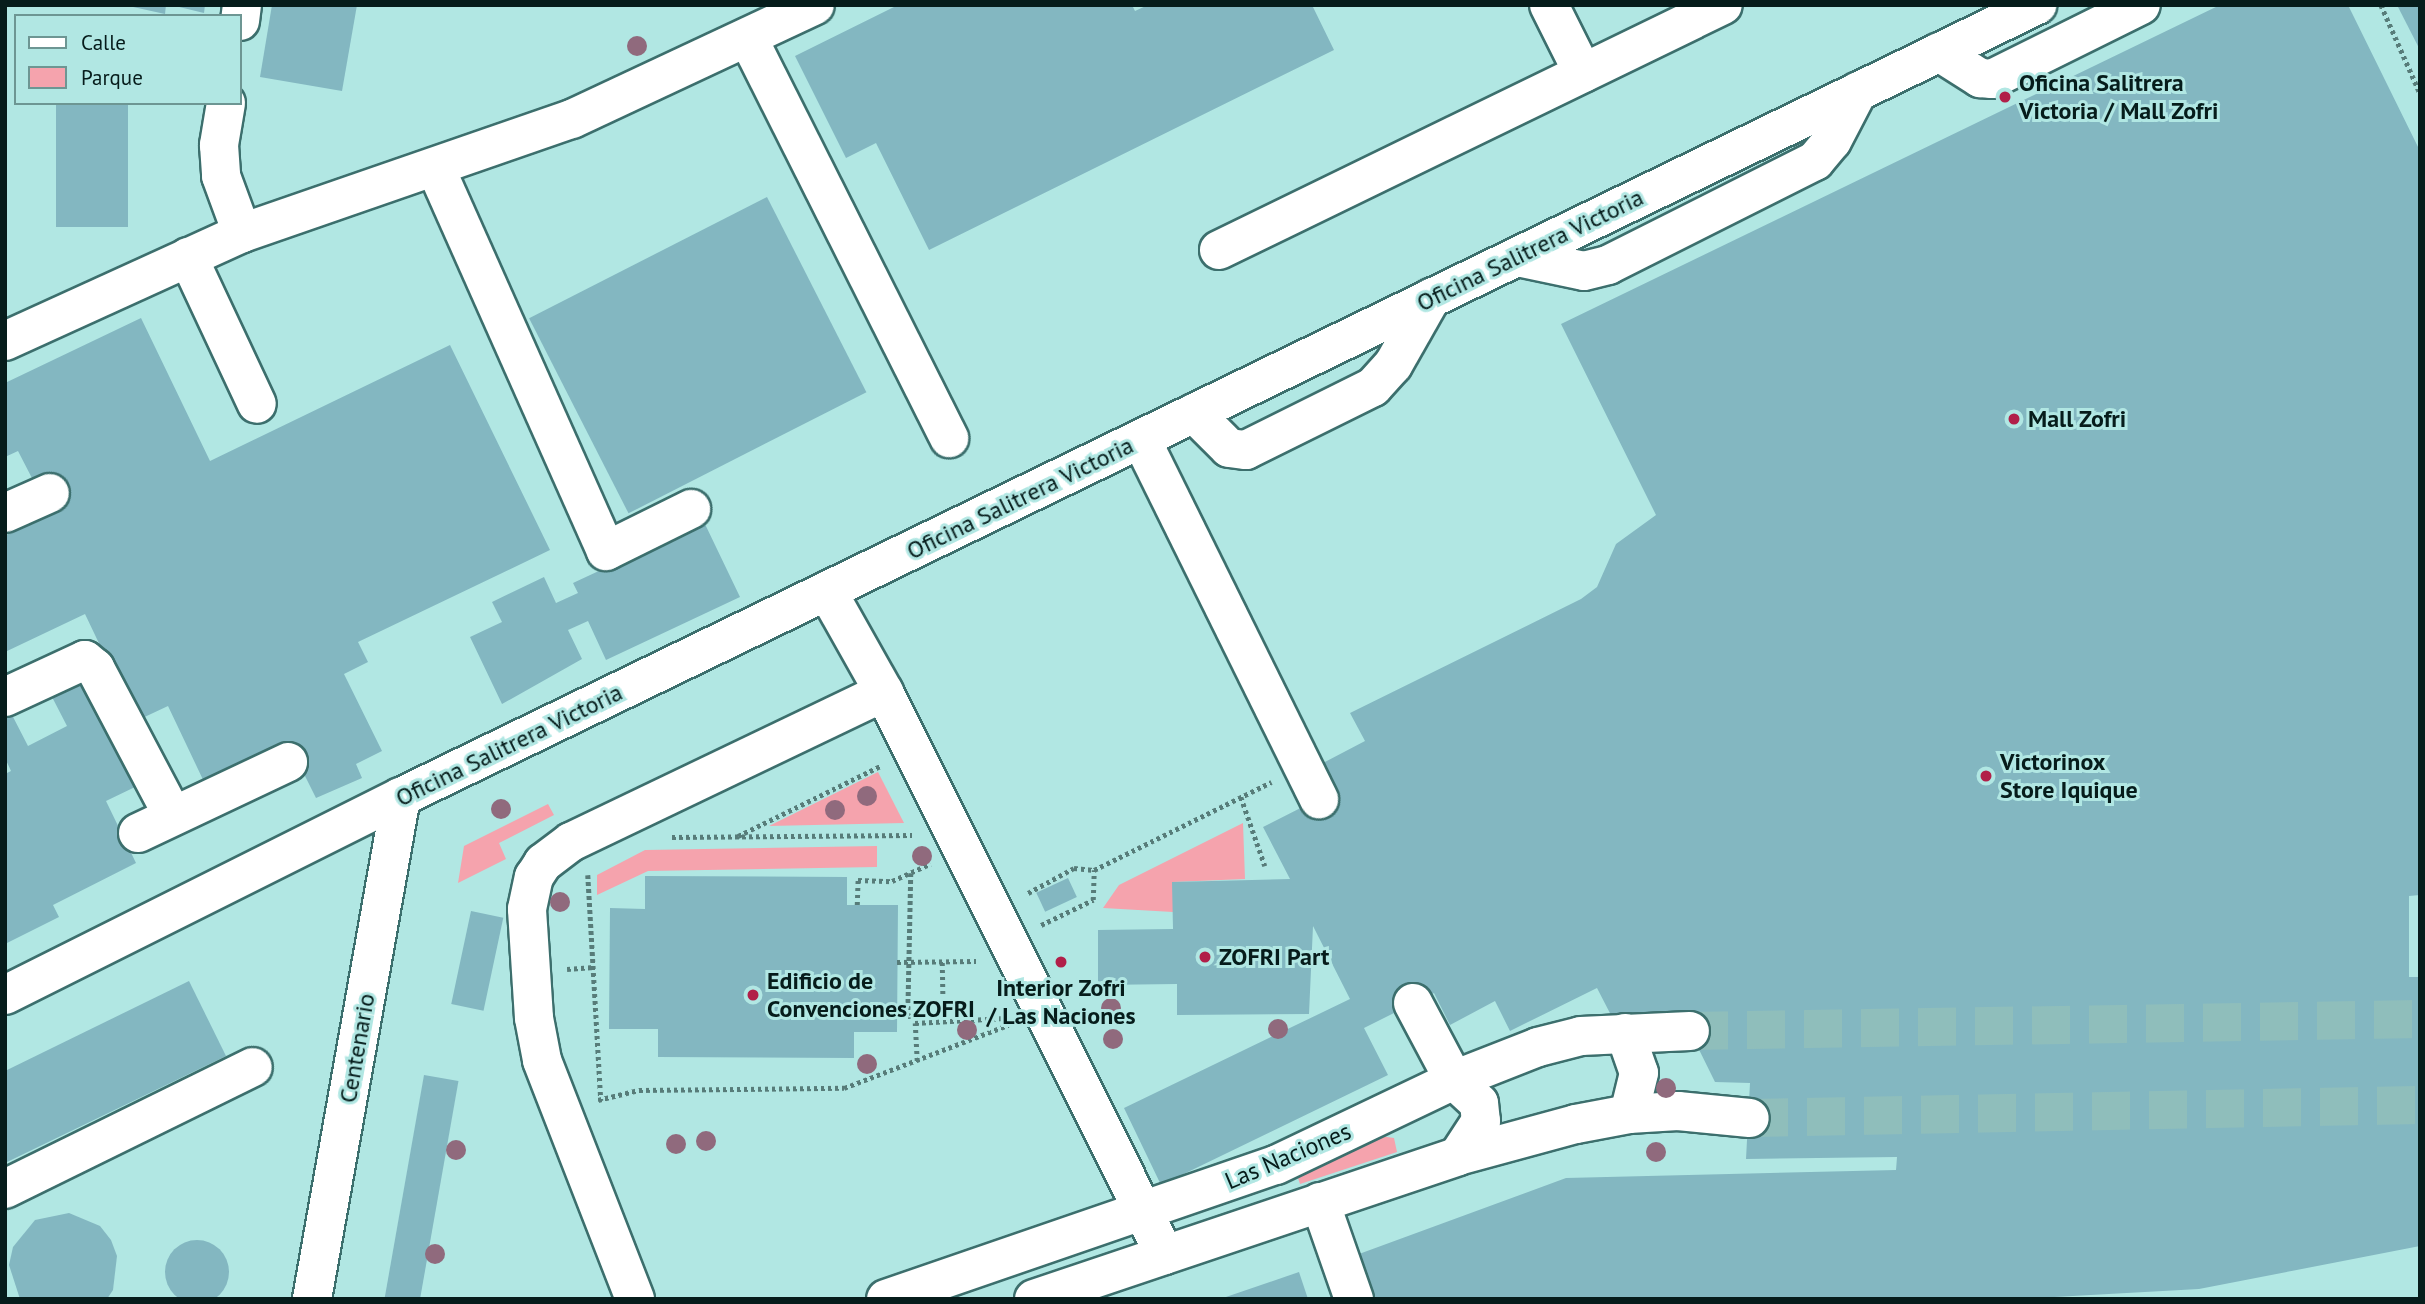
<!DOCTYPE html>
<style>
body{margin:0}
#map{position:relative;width:2425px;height:1304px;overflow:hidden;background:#b1e7e3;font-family:"PT Sans",sans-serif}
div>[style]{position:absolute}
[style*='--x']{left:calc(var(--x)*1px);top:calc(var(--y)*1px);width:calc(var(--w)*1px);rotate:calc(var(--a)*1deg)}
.green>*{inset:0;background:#f5a3ad}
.building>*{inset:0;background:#83b7c1;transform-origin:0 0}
.round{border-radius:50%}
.minor-tunnel>*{height:38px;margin-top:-19px;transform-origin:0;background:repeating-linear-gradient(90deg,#8fbebb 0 38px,transparent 0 57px)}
.path>*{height:4.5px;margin-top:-2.25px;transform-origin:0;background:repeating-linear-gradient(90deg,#577c79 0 3.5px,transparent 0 7px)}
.roads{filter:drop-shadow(2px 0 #3c6f6d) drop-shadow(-2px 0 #3c6f6d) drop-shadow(0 2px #3c6f6d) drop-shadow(0 -2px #3c6f6d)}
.minor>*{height:38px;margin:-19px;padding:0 19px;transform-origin:19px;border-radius:19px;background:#fff}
.trees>*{width:20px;height:20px;margin:-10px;border-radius:50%;background:#906a7d}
.dots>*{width:19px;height:19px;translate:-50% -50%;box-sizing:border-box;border:4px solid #b1e7e3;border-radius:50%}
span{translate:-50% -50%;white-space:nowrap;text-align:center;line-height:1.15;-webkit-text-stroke:6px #b1e7e3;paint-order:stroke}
.poi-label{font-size:24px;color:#061c1b;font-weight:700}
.left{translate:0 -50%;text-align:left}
.street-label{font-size:24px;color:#061c1b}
.frame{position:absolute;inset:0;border:7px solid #061c1b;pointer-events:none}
.legend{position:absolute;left:14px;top:14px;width:228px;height:91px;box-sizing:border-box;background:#b1e7e3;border:2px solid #6d9693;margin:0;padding:9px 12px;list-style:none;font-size:21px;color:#061c1b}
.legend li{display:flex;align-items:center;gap:14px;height:35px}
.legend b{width:35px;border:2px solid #6d9693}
</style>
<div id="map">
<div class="green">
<i style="clip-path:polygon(878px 772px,904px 823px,769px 826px)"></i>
<i style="clip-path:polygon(548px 804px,554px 815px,499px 843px,506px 859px,458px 883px,464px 846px)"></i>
<i style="clip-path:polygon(1243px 823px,1245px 879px,1173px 882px,1173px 912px,1103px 908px,1119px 885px)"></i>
<i style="clip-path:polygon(877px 846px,877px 867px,648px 871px,597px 895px,597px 875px,645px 850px)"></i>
<i style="clip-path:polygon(1380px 1136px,1394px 1138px,1397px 1152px,1300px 1184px,1297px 1175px)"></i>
</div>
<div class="building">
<i style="clip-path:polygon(124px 5px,166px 5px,165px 14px)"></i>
<i style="clip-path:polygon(171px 5px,205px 5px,204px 13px)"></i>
<i style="clip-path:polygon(272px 5px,357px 5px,342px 91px,260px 77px)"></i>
<i style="clip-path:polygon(898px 5px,1132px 5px,1135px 11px,1148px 5px,1312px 5px,1334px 50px,929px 250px,876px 143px,846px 158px,795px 56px)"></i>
<i style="clip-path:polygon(2220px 5px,2348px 5px,2420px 151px,2420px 895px,2409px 896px,2409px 977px,2420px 977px,2420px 1246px,2199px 1289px,2020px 1299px,1374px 1299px,1359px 1254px,1566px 1178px,1896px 1170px,1897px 1157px,1746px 1159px,1750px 1083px,1715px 1082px,1680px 1011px,1613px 1019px,1597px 988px,1510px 1031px,1495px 1001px,1450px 1025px,1434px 993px,1364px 1028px,1388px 1075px,1161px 1185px,1124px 1108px,1350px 999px,1313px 926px,1309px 1014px,1177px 1015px,1177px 984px,1098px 985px,1098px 930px,1173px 929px,1172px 882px,1290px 879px,1263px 827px,1336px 790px,1323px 763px,1365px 741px,1350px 713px,1581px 599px,1597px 587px,1616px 544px,1656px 515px,1561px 324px)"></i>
<i style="clip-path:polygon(2397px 5px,2420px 5px,2420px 50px)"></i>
<i style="left:56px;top:103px;width:72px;height:124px"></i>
<i style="left:767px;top:197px;width:219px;height:267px;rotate:63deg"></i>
<i style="clip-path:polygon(141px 318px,210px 461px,450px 345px,550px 550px,358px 642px,368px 662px,344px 674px,382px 751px,356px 764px,362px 778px,316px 798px,290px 746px,206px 786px,168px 706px,136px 721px,85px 614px,5px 652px,5px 536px,68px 505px,54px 475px,35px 484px,18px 451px,5px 457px,5px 383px)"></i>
<i style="clip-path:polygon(704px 522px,740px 597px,606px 660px,588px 621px,568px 630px,582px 659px,502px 704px,470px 637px,502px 622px,492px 602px,544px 577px,556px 603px,578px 593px,573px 583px)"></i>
<i style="clip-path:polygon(81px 679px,135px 787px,106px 801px,136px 863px,53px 905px,59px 917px,5px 944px,5px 774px,11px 771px,5px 758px,5px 715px,11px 713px,28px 746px,67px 726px,51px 695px)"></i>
<i style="clip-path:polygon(645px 876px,847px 877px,847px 905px,898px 905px,897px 1032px,854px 1032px,854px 1058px,658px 1057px,658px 1029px,609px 1029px,610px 908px,645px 909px)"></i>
<i style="left:1068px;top:878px;width:21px;height:35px;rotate:65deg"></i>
<i style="left:471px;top:911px;width:33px;height:95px;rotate:12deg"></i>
<i style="clip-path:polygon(189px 981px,226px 1056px,5px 1163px,5px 1071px)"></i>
<i style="left:424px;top:1075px;width:35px;height:228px;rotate:10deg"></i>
<i style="clip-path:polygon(69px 1213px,100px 1226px,111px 1240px,117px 1256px,113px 1290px,107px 1299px,20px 1299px,9px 1265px,13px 1247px,35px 1220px)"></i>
<i class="round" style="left:165px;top:1240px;width:64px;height:64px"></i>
<i style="clip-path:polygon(1299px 1272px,1308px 1299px,1223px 1299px,1223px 1298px)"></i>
</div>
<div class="minor-tunnel">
<i style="--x:1690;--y:1031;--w:730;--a:-0.94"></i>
<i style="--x:1750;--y:1118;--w:670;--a:-1.11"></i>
</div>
<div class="path">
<i style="--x:2381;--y:5;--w:96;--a:66.1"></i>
<i style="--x:1241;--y:797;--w:73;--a:70.8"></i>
<i style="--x:738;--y:836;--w:158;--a:-26.2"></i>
<i style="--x:672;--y:837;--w:240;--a:-0.5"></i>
<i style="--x:911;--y:873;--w:143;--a:91.2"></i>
<i style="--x:908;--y:1016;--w:35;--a:-2"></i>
<i style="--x:943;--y:1015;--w:53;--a:-91.1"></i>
<i style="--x:588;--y:875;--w:226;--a:86.7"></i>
<i style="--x:1028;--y:893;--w:52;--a:-28.5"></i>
<i style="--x:1074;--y:868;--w:20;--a:6"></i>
<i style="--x:1094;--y:870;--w:198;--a:-26.4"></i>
<i style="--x:857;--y:905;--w:25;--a:-88"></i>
<i style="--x:858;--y:880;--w:34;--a:2"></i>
<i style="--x:892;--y:881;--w:42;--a:-24.1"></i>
<i style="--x:1041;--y:925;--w:58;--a:-25.7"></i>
<i style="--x:1093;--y:900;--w:30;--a:-88"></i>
<i style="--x:897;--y:962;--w:79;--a:-0.7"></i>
<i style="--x:567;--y:969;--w:27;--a:-4"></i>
<i style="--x:917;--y:1061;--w:38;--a:-93"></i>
<i style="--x:915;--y:1023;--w:90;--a:-3.2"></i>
<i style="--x:598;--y:1100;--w:42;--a:-13.7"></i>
<i style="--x:639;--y:1090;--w:205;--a:-0.6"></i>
<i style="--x:844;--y:1088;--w:176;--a:-21"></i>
</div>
<div class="roads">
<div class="minor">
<i style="--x:1549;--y:5;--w:76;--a:63.4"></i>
<i style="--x:240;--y:21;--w:16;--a:-83"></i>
<i style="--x:748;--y:38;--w:448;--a:63.3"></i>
<i style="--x:1939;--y:52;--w:49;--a:32.4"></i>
<i style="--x:1980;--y:78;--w:12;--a:5"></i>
<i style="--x:1992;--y:79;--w:166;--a:-26.4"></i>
<i style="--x:226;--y:103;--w:43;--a:99.5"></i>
<i style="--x:219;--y:145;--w:31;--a:86"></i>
<i style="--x:221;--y:176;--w:61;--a:69.8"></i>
<i style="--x:436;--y:169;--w:418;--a:66"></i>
<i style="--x:606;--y:551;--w:95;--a:-26.3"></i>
<i style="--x:1219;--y:250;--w:560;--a:-25.92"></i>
<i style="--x:188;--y:257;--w:162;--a:64.9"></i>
<i style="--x:1517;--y:257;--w:68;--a:11.8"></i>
<i style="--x:1584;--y:271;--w:25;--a:-14"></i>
<i style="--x:1608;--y:265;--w:232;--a:-26.7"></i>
<i style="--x:1815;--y:161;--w:26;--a:-50"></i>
<i style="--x:1832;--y:141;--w:56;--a:-62.5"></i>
<i style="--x:5;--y:341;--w:260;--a:-24.5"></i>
<i style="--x:242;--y:233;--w:349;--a:-19.1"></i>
<i style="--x:572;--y:119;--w:268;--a:-25.1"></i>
<i style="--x:1194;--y:413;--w:49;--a:45"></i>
<i style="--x:1229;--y:448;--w:17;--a:7"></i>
<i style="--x:1246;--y:450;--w:142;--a:-26.4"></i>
<i style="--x:1373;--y:387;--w:30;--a:-48"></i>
<i style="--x:1393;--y:365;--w:77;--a:-60.4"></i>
<i style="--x:1141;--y:439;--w:402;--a:63.7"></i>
<i style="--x:5;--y:513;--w:49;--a:-24"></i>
<i style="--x:827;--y:591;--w:116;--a:60.6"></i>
<i style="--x:884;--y:692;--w:629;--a:63.48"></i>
<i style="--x:5;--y:697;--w:88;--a:-24.8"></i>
<i style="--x:85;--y:660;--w:13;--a:39"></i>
<i style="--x:95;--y:668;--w:167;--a:62.2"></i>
<i style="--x:138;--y:833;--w:166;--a:-25.3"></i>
<i style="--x:5;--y:995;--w:443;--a:-26.6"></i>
<i style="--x:401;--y:797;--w:1818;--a:-25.83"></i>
<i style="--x:1413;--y:1003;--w:87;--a:62"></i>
<i style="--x:1454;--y:1080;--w:34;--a:43"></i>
<i style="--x:1479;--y:1103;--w:18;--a:84"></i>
<i style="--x:1481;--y:1121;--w:42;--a:123.3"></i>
<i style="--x:1625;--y:1033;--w:42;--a:70.7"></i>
<i style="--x:1639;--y:1073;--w:42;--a:103.7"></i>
<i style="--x:5;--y:1189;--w:276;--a:-26.2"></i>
<i style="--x:1320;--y:1202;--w:103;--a:70.7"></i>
<i style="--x:312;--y:1299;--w:510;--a:-79.95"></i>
<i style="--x:635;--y:1299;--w:256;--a:-111.3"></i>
<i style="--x:542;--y:1060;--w:43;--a:-100.8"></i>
<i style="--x:534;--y:1018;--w:109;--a:-93.7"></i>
<i style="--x:527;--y:909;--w:33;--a:-78"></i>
<i style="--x:534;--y:877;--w:17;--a:-57"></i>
<i style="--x:543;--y:863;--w:35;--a:-37"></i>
<i style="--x:571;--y:842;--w:347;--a:-25.6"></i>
<i style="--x:886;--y:1299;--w:412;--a:-19"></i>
<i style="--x:1276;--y:1165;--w:197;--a:-25.5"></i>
<i style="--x:1454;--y:1080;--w:90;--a:-21.4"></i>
<i style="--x:1538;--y:1047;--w:44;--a:-14.3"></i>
<i style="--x:1581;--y:1036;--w:109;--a:-2.6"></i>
<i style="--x:1034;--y:1299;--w:447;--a:-18.6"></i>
<i style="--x:1458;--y:1156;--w:122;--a:-15.2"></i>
<i style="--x:1576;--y:1124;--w:54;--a:-10.7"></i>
<i style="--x:1629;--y:1114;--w:49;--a:-3.5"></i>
<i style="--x:1678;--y:1111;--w:72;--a:5.6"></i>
</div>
</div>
<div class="trees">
<i style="left:637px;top:46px"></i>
<i style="left:867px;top:796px"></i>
<i style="left:501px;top:809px"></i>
<i style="left:835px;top:810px"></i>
<i style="left:922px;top:856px"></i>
<i style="left:560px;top:902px"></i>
<i style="left:1111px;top:1008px"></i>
<i style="left:1278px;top:1029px"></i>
<i style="left:967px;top:1030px"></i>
<i style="left:1113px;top:1039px"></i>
<i style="left:867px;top:1064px"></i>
<i style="left:1666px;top:1088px"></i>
<i style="left:706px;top:1141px"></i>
<i style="left:676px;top:1144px"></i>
<i style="left:456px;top:1150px"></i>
<i style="left:1656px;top:1152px"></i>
<i style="left:435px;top:1254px"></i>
</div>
<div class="dots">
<i style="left:2005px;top:97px;background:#b11f49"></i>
<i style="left:2014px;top:419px;background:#b11f49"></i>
<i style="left:1986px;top:776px;background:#b11f49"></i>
<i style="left:1205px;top:957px;background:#b11f49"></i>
<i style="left:1061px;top:962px;background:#b11f49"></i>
<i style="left:753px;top:995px;background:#b11f49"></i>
</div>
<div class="poi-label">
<span class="left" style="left:2019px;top:97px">Oficina Salitrera<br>Victoria / Mall Zofri</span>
<span class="left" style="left:2028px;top:419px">Mall Zofri</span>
<span class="left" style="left:2000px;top:776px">Victorinox<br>Store Iquique</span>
<span class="left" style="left:1219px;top:957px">ZOFRI Part</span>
<span class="left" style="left:767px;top:995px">Edificio de<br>Convenciones ZOFRI</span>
<span style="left:1061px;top:1002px">Interior Zofri<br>/ Las Naciones</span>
</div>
<div class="street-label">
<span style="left:1530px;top:250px;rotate:-26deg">Oficina Salitrera Victoria</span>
<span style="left:1020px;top:498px;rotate:-26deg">Oficina Salitrera Victoria</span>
<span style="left:509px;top:745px;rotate:-26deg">Oficina Salitrera Victoria</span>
<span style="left:357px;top:1048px;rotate:-80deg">Centenario</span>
<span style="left:1288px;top:1156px;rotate:-23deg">Las Naciones</span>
</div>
<div class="frame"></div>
<ul class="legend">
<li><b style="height:9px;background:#fff"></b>Calle</li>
<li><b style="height:19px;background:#f5a3ad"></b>Parque</li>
</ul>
</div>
